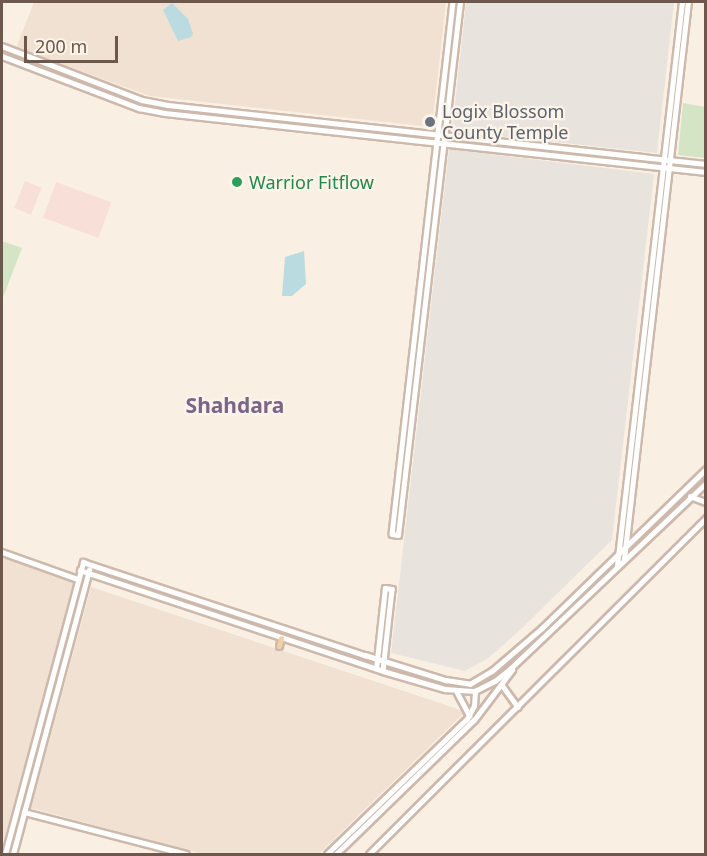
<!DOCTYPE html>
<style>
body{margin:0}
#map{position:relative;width:707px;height:856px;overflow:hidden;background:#f9f0e3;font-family:"Noto Sans",sans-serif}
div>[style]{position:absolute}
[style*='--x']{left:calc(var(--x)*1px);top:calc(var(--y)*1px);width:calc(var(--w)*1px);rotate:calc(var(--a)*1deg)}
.residential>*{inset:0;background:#f0e1d3}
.commercial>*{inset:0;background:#f8e0d8;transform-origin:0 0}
.industrial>*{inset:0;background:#e9e3de}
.green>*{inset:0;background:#d3e5c4}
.water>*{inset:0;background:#badce0}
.roads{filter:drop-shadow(2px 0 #cdb9ac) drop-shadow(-2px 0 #cdb9ac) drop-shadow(0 2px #cdb9ac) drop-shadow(0 -2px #cdb9ac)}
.secondary>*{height:4.5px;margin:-2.25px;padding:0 2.25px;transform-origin:2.25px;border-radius:2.25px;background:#fff}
.primary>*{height:5px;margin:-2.5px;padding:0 2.5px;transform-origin:2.5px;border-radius:2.5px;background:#f1d0a3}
.dots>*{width:16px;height:16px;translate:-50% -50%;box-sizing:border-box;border:3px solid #fdf4e9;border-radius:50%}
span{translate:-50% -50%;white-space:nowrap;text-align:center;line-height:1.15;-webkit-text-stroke:4.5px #fdf4e9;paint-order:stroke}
.worship-label{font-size:18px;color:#5b616d}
.left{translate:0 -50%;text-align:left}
.leisure-label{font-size:18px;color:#27864d}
.quarter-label{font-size:21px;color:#7c658b;font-weight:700}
.frame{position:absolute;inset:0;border:3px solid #6e574c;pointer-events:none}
.scale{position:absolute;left:24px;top:36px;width:94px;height:27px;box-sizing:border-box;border:3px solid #6e574c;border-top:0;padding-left:8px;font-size:18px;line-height:21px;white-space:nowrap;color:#6e574c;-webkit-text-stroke:4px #fdf4e9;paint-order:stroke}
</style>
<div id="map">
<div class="residential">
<i style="clip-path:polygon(34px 2px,446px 2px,432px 127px,150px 96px,16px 48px)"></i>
<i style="clip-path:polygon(2px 549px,76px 574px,2px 848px)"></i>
<i style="clip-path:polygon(91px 587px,446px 705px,465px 712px,319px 854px,202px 854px,31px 808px)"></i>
</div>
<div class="commercial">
<i style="left:25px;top:181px;width:18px;height:29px;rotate:22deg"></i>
<i style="left:56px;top:182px;width:59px;height:38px;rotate:20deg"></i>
</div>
<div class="industrial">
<i style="clip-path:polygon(466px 2px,674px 2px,657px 153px,452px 131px)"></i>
<i style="clip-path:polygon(449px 149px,654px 174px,612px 540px,519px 631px,487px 659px,465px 671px,391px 653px)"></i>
</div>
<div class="green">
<i style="clip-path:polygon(683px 103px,705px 107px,705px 158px,678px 155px)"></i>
<i style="clip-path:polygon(2px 241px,22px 248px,2px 300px)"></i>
</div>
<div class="water">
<i style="clip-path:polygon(172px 3px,188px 19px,193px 34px,191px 37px,178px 41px,163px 10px)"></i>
<i style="clip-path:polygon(304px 251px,306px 284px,292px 296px,282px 296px,285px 257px)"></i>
</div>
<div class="roads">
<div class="secondary">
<i style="--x:453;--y:2;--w:535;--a:96.54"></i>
<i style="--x:392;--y:534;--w:6;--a:9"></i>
<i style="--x:398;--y:535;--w:537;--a:-83.37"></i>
<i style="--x:2;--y:46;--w:150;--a:21.1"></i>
<i style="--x:142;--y:100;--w:26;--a:11"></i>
<i style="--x:168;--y:105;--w:541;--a:6.26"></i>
<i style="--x:2;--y:56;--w:147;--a:20.8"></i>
<i style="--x:139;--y:108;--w:26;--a:11"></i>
<i style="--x:165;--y:113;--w:544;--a:6.22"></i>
<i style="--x:690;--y:496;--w:17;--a:21"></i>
<i style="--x:2;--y:552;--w:81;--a:19.6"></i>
<i style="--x:624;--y:559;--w:561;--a:-83.45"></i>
<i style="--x:617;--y:566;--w:568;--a:-83.43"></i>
<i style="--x:80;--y:570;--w:319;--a:18.4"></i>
<i style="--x:383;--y:671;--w:65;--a:16.2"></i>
<i style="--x:445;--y:689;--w:30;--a:4"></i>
<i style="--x:475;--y:691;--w:22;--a:-27"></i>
<i style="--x:495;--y:681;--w:19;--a:-39"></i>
<i style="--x:510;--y:669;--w:270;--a:-43.5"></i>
<i style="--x:376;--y:669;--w:81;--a:-83.7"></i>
<i style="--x:385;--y:588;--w:7;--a:8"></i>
<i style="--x:392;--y:589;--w:82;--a:96.3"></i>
<i style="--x:502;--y:685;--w:27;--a:54"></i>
<i style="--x:457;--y:692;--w:27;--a:62"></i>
<i style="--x:24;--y:812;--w:167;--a:14.5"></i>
<i style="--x:5;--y:854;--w:302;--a:-75"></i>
<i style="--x:83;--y:562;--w:297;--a:18.3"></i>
<i style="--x:365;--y:655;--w:85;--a:17.2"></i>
<i style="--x:446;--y:680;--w:24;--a:9"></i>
<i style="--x:470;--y:684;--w:26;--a:-31"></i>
<i style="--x:492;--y:671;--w:66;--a:-40.7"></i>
<i style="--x:542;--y:628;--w:228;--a:-44.1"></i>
<i style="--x:13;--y:854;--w:294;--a:-75"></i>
<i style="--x:327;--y:854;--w:194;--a:-44"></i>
<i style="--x:467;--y:719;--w:15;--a:-62"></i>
<i style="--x:474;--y:706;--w:15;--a:-86"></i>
<i style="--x:336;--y:854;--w:192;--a:-44.2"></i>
<i style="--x:474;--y:720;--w:63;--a:-52.8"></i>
<i style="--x:369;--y:854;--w:476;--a:-44.9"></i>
</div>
<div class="primary">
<i style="--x:279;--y:646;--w:8;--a:-76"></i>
</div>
</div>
<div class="dots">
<i style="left:430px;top:122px;background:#6b7280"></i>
<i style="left:237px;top:182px;background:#2e9e5b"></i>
</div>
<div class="worship-label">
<span class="left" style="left:442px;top:122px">Logix Blossom<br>County Temple</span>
</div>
<div class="leisure-label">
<span class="left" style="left:249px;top:182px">Warrior Fitflow</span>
</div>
<div class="quarter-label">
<span style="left:235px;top:405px">Shahdara</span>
</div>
<div class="frame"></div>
<div class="scale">200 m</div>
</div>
